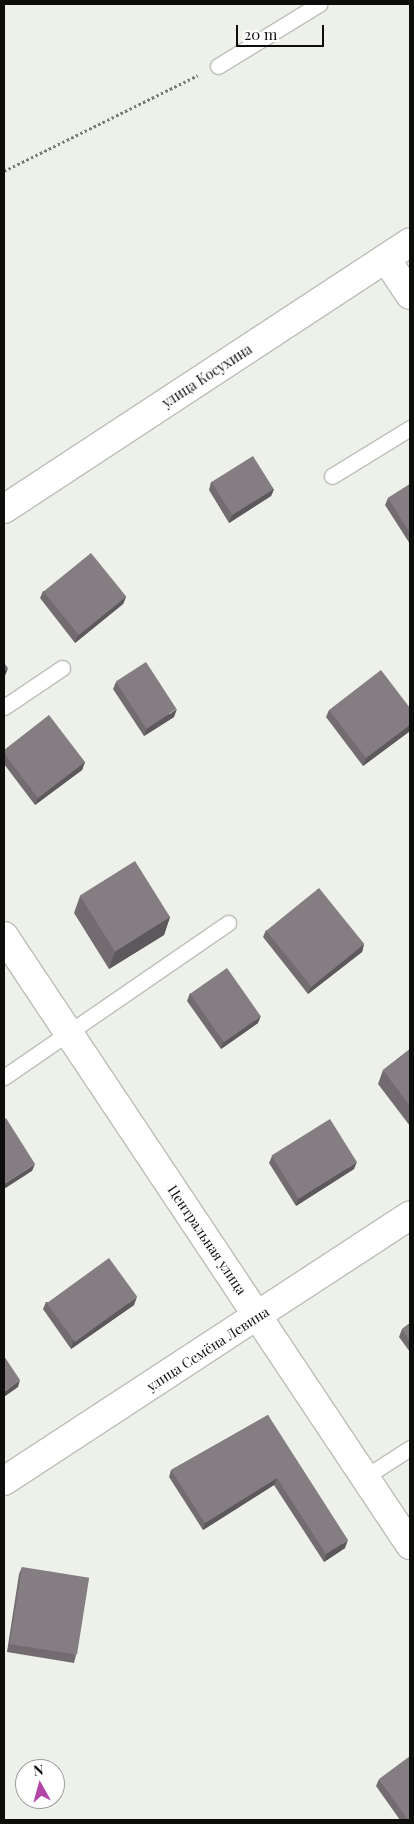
<!DOCTYPE html>
<meta charset="utf-8">
<style>
body{margin:0}
#map{position:relative;width:414px;height:1824px;overflow:hidden;background:#edf1ea;font-family:"Playfair Display",serif}
div>[style]{position:absolute}
[style*='--x']{left:calc(var(--x)*1px);top:calc(var(--y)*1px);width:calc(var(--w)*1px);rotate:calc(var(--a)*1deg)}
.path>*{height:3px;margin-top:-1.5px;transform-origin:0;background:repeating-linear-gradient(90deg,#777a75 0 2.5px,transparent 0 5px)}
.roads{filter:drop-shadow(1px 0 #bdc0ba) drop-shadow(-1px 0 #bdc0ba) drop-shadow(0 1px #bdc0ba) drop-shadow(0 -1px #bdc0ba)}
.service>*{height:15px;margin:-7.5px;padding:0 7.5px;transform-origin:7.5px;border-radius:7.5px;background:#fff}
.minor>*{height:28px;margin:-14px;padding:0 14px;transform-origin:14px;border-radius:14px;background:#fff}
.wall>*{inset:0;background:#726c71}
.shaded-wall>*{inset:0;background:#5c585c}
.building>*{inset:0;background:#847e83;transform-origin:0 0}
span{translate:-50% -50%;white-space:nowrap;text-align:center;line-height:1.15;-webkit-text-stroke:4px #fff;paint-order:stroke}
.street-label{font-size:14px;color:#0d0e0c}
.frame{position:absolute;inset:0;border:5px solid #0d0e0c;pointer-events:none}
.north{position:absolute;left:15px;top:1759px;width:50px;height:50px;box-sizing:border-box;background:#fff;border:1px solid #9e9f9e;border-radius:50%;rotate:353deg;font-size:14px;font-weight:700;line-height:20px;text-align:center;color:#0d0e0c}
.north::after{content:'';display:block;margin:auto;width:18px;height:22px;background:#b246a6;clip-path:polygon(50% 0,100% 100%,50% 72%,0 100%)}
.scale{position:absolute;left:236px;top:25px;width:88px;height:22px;box-sizing:border-box;border:2px solid #0d0e0c;border-top:0;padding-left:6px;font-size:15px;line-height:18px;white-space:nowrap;color:#0d0e0c;-webkit-text-stroke:4px #fff;paint-order:stroke}
</style>
<div id="map">
<div class="path">
<i style="--x:4;--y:171;--w:216;--a:-26.3"></i>
</div>
<div class="roads">
<div class="service">
<i style="--x:218;--y:66;--w:119;--a:-31.5"></i>
<i style="--x:332;--y:476;--w:92;--a:-31.6"></i>
<i style="--x:4;--y:707;--w:70;--a:-33.9"></i>
<i style="--x:4;--y:1077;--w:272;--a:-34.5"></i>
<i style="--x:365;--y:1477;--w:54;--a:-32.8"></i>
</div>
<div class="minor">
<i style="--x:386;--y:259;--w:43;--a:56.3"></i>
<i style="--x:4;--y:509;--w:486;--a:-33.3"></i>
<i style="--x:4;--y:936;--w:732;--a:56.31"></i>
<i style="--x:4;--y:1481;--w:485;--a:-33.2"></i>
</div>
</div>
<div class="wall">
<i style="clip-path:polygon(211px 482px,274px 489px,271px 496px,229px 523px,209px 490px)"></i>
<i style="clip-path:polygon(410px 484px,410px 544px,385px 505px,388px 498px)"></i>
<i style="clip-path:polygon(43px 591px,126px 597px,123px 604px,75px 643px,40px 598px)"></i>
<i style="clip-path:polygon(116px 682px,174px 717px,144px 736px,113px 689px)"></i>
<i style="clip-path:polygon(410px 708px,410px 731px,363px 766px,326px 717px,329px 710px)"></i>
<i style="clip-path:polygon(4px 750px,85px 762px,82px 770px,35px 805px,4px 764px)"></i>
<i style="clip-path:polygon(80px 896px,170px 917px,164px 935px,109px 969px,74px 913px)"></i>
<i style="clip-path:polygon(266px 930px,364px 944px,362px 952px,308px 994px,263px 937px)"></i>
<i style="clip-path:polygon(190px 993px,258px 1023px,221px 1049px,187px 1001px)"></i>
<i style="clip-path:polygon(410px 1049px,410px 1126px,378px 1084px,383px 1070px)"></i>
<i style="clip-path:polygon(272px 1156px,354px 1169px,296px 1206px,269px 1163px)"></i>
<i style="clip-path:polygon(46px 1302px,134px 1305px,71px 1349px,43px 1309px)"></i>
<i style="clip-path:polygon(410px 1323px,410px 1352px,399px 1337px,402px 1329px)"></i>
<i style="clip-path:polygon(268px 1415px,345px 1548px,324px 1562px,274px 1485px,203px 1530px,169px 1477px,171px 1470px)"></i>
<i style="clip-path:polygon(22px 1567px,76px 1655px,74px 1663px,7px 1652px,19px 1574px)"></i>
<i style="clip-path:polygon(379px 1779px,410px 1820px,400px 1820px,376px 1786px)"></i>
</div>
<div class="shaded-wall">
<i style="clip-path:polygon(274px 489px,271px 496px,229px 523px,232px 515px)"></i>
<i style="clip-path:polygon(126px 597px,123px 604px,75px 643px,78px 635px)"></i>
<i style="clip-path:polygon(8px 668px,5px 676px,4px 677px,4px 671px)"></i>
<i style="clip-path:polygon(177px 709px,174px 717px,144px 736px,147px 729px)"></i>
<i style="clip-path:polygon(410px 725px,410px 731px,363px 766px,366px 758px)"></i>
<i style="clip-path:polygon(85px 762px,82px 770px,35px 805px,38px 798px)"></i>
<i style="clip-path:polygon(170px 917px,164px 935px,109px 969px,115px 952px)"></i>
<i style="clip-path:polygon(364px 944px,362px 952px,308px 994px,311px 987px)"></i>
<i style="clip-path:polygon(261px 1016px,258px 1023px,221px 1049px,223px 1042px)"></i>
<i style="clip-path:polygon(357px 1162px,354px 1169px,296px 1206px,298px 1199px)"></i>
<i style="clip-path:polygon(35px 1164px,32px 1171px,4px 1189px,4px 1184px)"></i>
<i style="clip-path:polygon(137px 1297px,134px 1305px,71px 1349px,73px 1341px)"></i>
<i style="clip-path:polygon(20px 1380px,18px 1387px,4px 1397px,4px 1392px)"></i>
<i style="clip-path:polygon(277px 1478px,274px 1485px,203px 1530px,205px 1523px)"></i>
<i style="clip-path:polygon(348px 1540px,345px 1548px,324px 1562px,326px 1554px)"></i>
</div>
<div class="building">
<i style="left:253px;top:456px;width:39px;height:49px;rotate:58deg"></i>
<i style="clip-path:polygon(410px 484px,410px 533px,388px 498px)"></i>
<i style="left:91px;top:553px;width:56px;height:61px;rotate:51deg"></i>
<i style="left:146px;top:662px;width:56px;height:36px;rotate:57deg"></i>
<i style="clip-path:polygon(4px 663px,8px 668px,4px 671px)"></i>
<i style="clip-path:polygon(381px 670px,410px 708px,410px 725px,366px 758px,329px 710px)"></i>
<i style="clip-path:polygon(49px 715px,85px 762px,38px 798px,4px 753px,4px 750px)"></i>
<i style="left:135px;top:861px;width:66px;height:65px;rotate:58deg"></i>
<i style="left:319px;top:888px;width:72px;height:68px;rotate:51deg"></i>
<i style="left:227px;top:968px;width:59px;height:45px;rotate:55deg"></i>
<i style="clip-path:polygon(410px 1049px,410px 1106px,383px 1070px)"></i>
<i style="clip-path:polygon(6px 1118px,35px 1164px,4px 1184px,4px 1120px)"></i>
<i style="left:330px;top:1119px;width:51px;height:69px;rotate:58deg"></i>
<i style="left:109px;top:1258px;width:48px;height:77px;rotate:54deg"></i>
<i style="clip-path:polygon(410px 1323px,410px 1341px,402px 1329px)"></i>
<i style="clip-path:polygon(4px 1356px,20px 1380px,4px 1392px)"></i>
<i style="clip-path:polygon(268px 1415px,348px 1540px,326px 1554px,277px 1478px,205px 1523px,171px 1470px)"></i>
<i style="left:22px;top:1567px;width:68px;height:78px;rotate:9deg"></i>
<i style="clip-path:polygon(410px 1756px,410px 1820px,408px 1820px,379px 1779px)"></i>
</div>
<div class="street-label">
<span style="left:207px;top:376px;rotate:-33deg">улица Косухина</span>
<span style="left:207px;top:1240px;rotate:56deg">Центральная улица</span>
<span style="left:208px;top:1349px;rotate:-33deg">улица Семёна Левина</span>
</div>
<div class="frame"></div>
<div class="north">N</div>
<div class="scale">20 m</div>
</div>
